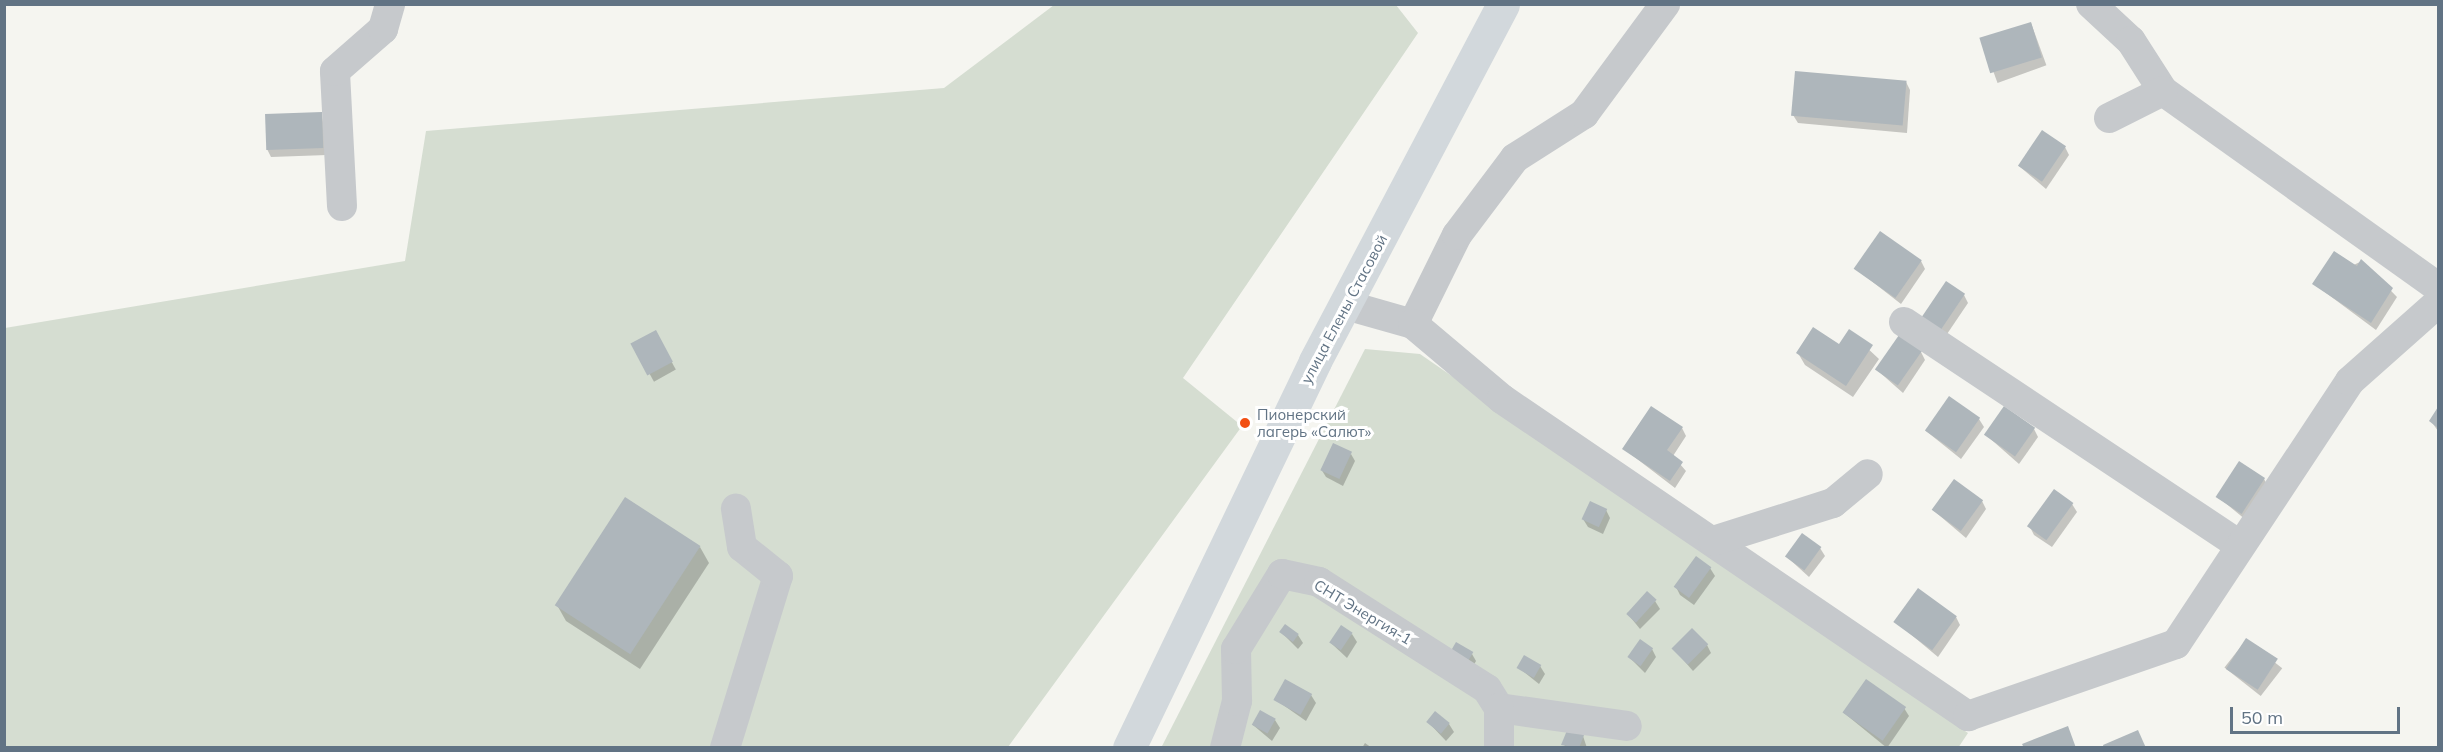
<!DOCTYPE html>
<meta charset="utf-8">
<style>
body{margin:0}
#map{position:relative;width:2443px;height:752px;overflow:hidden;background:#f5f5f0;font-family:Mulish,sans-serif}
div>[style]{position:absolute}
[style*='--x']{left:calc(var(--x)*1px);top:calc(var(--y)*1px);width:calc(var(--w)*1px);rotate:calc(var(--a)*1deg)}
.green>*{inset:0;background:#d5ddd1}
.shadow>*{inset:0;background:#0003;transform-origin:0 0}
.building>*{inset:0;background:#aeb6bb;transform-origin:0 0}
.minor>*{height:30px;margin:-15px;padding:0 15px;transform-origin:15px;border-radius:15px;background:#c6c9cc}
.major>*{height:33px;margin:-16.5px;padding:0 16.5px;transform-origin:16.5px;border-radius:16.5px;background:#d2d8dc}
.dots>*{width:16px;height:16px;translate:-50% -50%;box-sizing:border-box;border:3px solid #fff;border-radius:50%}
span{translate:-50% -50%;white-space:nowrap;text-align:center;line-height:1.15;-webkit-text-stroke:6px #fff;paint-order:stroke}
.street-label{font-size:15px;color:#617384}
.poi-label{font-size:15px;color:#617384}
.left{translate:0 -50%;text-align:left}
.frame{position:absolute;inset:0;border:6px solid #617384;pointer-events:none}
.scale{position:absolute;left:2230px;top:707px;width:170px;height:27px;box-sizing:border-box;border:3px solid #617384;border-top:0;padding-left:8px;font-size:18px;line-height:21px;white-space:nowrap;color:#617384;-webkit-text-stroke:4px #fff;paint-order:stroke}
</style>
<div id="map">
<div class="green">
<i style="clip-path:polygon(1054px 5px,1396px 5px,1418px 33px,1183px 378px,1242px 426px,1008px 747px,5px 748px,5px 328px,405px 261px,426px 131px,944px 88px)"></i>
<i style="clip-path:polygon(1365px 349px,1420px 354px,1968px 733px,1958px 748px,1161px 748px)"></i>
</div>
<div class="shadow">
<i style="left:2031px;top:23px;width:45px;height:52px;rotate:70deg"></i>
<i style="clip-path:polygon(1906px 82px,1910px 90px,1907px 133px,1798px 123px,1793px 115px)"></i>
<i style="clip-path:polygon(322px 114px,327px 155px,271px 157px,267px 149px)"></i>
<i style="clip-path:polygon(2065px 147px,2069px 155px,2046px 189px,2019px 166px)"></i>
<i style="clip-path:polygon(1921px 261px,1925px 269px,1901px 304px,1856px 269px)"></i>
<i style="clip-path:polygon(2362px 261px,2397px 297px,2376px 330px,2314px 284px)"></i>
<i style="clip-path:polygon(1964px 295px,1968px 303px,1945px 337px,1927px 325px)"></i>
<i style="left:655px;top:332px;width:43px;height:25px;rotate:61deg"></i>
<i style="clip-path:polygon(1850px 332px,1879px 359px,1853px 397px,1805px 365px,1798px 353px,1840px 347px)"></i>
<i style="clip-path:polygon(1921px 352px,1925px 360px,1903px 393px,1877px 370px)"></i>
<i style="clip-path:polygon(2438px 409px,2438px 431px,2431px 421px)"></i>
<i style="clip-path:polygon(1979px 419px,1984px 427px,1961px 459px,1926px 431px)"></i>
<i style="clip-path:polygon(1682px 428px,1686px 436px,1673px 456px,1686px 471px,1675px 488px,1624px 449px)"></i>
<i style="clip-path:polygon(2034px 429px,2038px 437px,2019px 464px,1986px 435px)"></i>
<i style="clip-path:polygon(1351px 454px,1355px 461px,1343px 486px,1326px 477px,1321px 469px)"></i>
<i style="clip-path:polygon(2264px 479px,2268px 486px,2246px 520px,2218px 497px)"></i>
<i style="clip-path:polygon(1982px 501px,1986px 509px,1966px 538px,1933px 510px)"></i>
<i style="clip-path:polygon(2072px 504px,2077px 512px,2052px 547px,2034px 535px,2030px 527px)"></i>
<i style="clip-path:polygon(1606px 510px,1610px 518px,1603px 534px,1588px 527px,1583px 519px)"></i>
<i style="clip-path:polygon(700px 547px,709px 563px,640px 669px,566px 621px,557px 605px)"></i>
<i style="clip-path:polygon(1820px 548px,1825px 556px,1809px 577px,1787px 557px)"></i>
<i style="clip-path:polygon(1710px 568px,1715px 576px,1694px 605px,1680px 595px,1676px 587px)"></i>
<i style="clip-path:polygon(1655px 601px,1660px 609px,1640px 629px,1627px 613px)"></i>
<i style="clip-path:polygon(1956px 617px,1960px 625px,1938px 657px,1896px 622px)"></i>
<i style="clip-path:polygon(1281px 632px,1298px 635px,1303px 643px,1298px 649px)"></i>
<i style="clip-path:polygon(1352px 634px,1357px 642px,1347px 658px,1331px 643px)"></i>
<i style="left:2246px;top:640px;width:46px;height:35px;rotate:38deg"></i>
<i style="clip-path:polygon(1707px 645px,1711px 653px,1693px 671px,1673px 648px)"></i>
<i style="clip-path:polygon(1652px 649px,1656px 657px,1645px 673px,1630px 658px)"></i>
<i style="clip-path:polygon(1472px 654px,1476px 661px,1469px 673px,1454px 663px)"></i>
<i style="clip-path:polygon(1540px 666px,1545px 674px,1539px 684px,1519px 668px)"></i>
<i style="clip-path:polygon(1311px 695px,1316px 703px,1306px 721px,1276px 700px)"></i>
<i style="clip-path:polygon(1904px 708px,1909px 716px,1887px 748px,1844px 713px)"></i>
<i style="clip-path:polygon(1275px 720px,1280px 728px,1272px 741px,1253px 725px)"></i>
<i style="clip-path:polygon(1429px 723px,1449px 724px,1454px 732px,1446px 741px)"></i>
<i style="clip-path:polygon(1569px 730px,1583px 736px,1587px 748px,1564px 748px)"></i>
<i style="clip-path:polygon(1365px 743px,1372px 748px,1362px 748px)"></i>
</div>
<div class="building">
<i style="left:2031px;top:22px;width:37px;height:54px;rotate:73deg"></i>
<i style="left:1795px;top:71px;width:112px;height:45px;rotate:5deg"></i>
<i style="left:322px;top:112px;width:36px;height:57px;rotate:88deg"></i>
<i style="left:2042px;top:130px;width:29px;height:43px;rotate:34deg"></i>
<i style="left:1880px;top:231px;width:51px;height:46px;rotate:35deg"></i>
<i style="clip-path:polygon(2334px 251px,2357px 266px,2361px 259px,2393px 288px,2371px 323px,2312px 284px)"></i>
<i style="left:1946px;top:281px;width:23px;height:44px;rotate:34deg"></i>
<i style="clip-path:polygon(1813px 327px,1839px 344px,1849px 329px,1873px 345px,1846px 386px,1796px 353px)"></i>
<i style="left:656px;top:330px;width:36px;height:29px;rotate:62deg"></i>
<i style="left:1899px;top:335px;width:28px;height:42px;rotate:35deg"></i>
<i style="left:1949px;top:396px;width:38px;height:42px;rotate:35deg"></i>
<i style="clip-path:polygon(1651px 406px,1683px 427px,1667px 450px,1683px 462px,1670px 481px,1622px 449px)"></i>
<i style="left:2004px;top:406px;width:38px;height:35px;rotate:35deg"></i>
<i style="clip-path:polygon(2438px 407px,2438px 428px,2429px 421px)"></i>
<i style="left:1333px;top:443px;width:21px;height:30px;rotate:25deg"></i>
<i style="left:2239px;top:461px;width:31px;height:43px;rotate:33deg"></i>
<i style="left:1954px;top:479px;width:36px;height:38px;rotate:36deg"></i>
<i style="left:2054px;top:489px;width:24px;height:46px;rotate:36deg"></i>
<i style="left:625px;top:497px;width:90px;height:129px;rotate:33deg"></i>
<i style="left:1590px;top:501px;width:19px;height:20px;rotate:25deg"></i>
<i style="left:1802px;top:533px;width:24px;height:29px;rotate:36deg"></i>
<i style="left:1696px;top:556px;width:19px;height:38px;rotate:36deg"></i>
<i style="left:1918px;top:588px;width:48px;height:42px;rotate:36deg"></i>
<i style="left:1647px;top:591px;width:13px;height:31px;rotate:42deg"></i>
<i style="left:1285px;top:624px;width:17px;height:10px;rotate:36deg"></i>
<i style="left:1341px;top:625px;width:14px;height:21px;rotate:34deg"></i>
<i style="left:1692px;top:628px;width:23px;height:29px;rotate:45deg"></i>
<i style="left:2246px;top:638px;width:38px;height:37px;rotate:33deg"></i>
<i style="left:1640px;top:639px;width:16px;height:22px;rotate:35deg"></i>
<i style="left:1456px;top:642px;width:20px;height:15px;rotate:30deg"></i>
<i style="left:1524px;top:655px;width:20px;height:15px;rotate:30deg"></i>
<i style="left:1285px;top:679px;width:31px;height:24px;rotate:29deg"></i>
<i style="left:1866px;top:679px;width:49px;height:41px;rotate:35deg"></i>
<i style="left:1260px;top:710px;width:18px;height:17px;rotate:29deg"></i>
<i style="left:1435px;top:711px;width:19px;height:14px;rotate:39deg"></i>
<i style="clip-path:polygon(2068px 726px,2076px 748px,2024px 748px,2022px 744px)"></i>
<i style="clip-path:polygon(1568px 728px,1584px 735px,1579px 748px,1561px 745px)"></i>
<i style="clip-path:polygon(2138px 730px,2146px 748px,2104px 748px,2103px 745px)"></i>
</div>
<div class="minor">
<i style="--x:2091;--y:4;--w:54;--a:42.8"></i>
<i style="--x:2131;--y:41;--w:59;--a:57.4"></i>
<i style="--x:2163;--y:91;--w:338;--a:35.5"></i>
<i style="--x:2109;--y:118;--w:60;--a:-26.6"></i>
<i style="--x:342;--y:206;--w:135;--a:-93"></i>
<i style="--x:335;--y:71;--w:64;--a:-41.2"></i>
<i style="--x:383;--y:29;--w:26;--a:-74"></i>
<i style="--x:1346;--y:305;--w:70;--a:15.8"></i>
<i style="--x:1413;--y:324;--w:99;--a:-63.7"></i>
<i style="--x:1457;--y:235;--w:96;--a:-53"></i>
<i style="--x:1515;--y:158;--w:82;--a:-32.5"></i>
<i style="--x:1584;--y:114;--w:137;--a:-53.6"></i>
<i style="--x:1904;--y:322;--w:401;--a:33.6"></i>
<i style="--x:1413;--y:324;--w:116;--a:40.1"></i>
<i style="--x:1502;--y:399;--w:564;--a:34.23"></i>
<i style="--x:1968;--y:716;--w:220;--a:-19.1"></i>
<i style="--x:2176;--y:644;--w:315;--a:-56.5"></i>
<i style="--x:2350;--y:381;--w:118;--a:-41.6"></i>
<i style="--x:1713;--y:541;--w:126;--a:-17.6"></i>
<i style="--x:1833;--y:503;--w:45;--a:-39.6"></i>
<i style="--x:1499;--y:708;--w:129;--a:8"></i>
<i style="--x:725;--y:748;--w:180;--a:-72.9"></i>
<i style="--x:778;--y:576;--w:46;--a:-141.1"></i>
<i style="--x:742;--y:547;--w:39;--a:-99"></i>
<i style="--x:1225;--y:748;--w:49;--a:-75.7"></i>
<i style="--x:1237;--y:701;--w:52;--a:-91.1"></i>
<i style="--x:1236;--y:649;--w:88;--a:-58.5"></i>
<i style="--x:1282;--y:574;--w:38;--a:12"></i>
<i style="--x:1319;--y:582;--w:199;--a:32.5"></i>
<i style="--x:1487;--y:689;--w:22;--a:58"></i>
<i style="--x:1499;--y:708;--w:40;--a:90"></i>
</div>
<div class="major">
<i style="--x:1129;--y:748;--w:429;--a:-64.3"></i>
<i style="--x:1315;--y:361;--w:403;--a:-62.2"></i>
</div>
<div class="dots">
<i style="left:1245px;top:423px;background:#f24f13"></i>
</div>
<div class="street-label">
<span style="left:1344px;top:309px;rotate:-62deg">улица Елены Стасовой</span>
<span style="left:1363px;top:612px;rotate:31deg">СНТ Энергия-1</span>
</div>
<div class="poi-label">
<span class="left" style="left:1257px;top:423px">Пионерский<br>лагерь «Салют»</span>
</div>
<div class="frame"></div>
<div class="scale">50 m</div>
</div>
